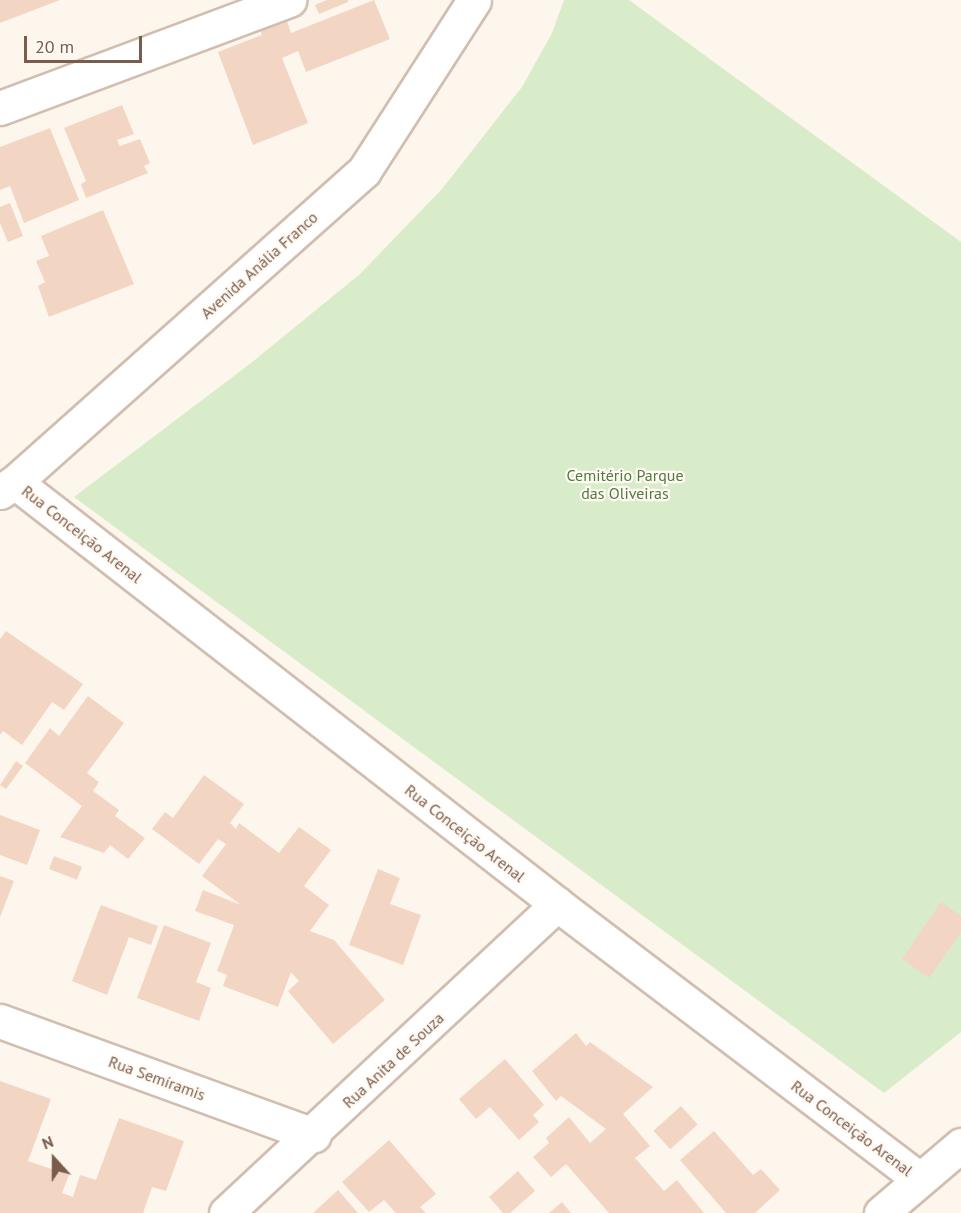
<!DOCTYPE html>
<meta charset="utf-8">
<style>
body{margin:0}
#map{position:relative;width:961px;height:1213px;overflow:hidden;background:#fdf6ec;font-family:"PT Sans",sans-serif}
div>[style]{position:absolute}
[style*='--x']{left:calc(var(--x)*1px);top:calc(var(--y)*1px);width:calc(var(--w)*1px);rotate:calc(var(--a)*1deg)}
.green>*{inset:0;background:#d8ecc9}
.building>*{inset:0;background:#f3d5c3;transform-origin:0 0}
.roads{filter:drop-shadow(2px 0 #d1beb0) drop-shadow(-2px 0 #d1beb0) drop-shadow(0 2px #d1beb0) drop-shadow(0 -2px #d1beb0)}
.minor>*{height:33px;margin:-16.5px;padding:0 16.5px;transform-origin:16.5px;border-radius:16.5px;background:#fff}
span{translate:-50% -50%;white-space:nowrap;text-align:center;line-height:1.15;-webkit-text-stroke:4.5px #fffaf3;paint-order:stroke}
.street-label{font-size:16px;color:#7a5c4d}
.park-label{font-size:16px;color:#537a41}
.north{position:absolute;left:24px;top:1129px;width:60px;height:60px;-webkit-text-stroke:4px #fffaf3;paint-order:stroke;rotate:339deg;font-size:16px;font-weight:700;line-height:24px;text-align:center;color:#7a5c4d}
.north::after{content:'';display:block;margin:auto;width:21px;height:27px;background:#7a5c4d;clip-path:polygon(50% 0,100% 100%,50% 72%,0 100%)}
.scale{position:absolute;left:24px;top:36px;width:118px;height:27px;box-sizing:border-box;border:3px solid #7a5c4d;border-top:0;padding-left:8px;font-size:18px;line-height:21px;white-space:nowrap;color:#7a5c4d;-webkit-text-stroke:4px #fffaf3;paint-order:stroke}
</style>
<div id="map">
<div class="green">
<i style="clip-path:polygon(564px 0,629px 0,961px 242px,961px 1032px,884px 1093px,74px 497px,251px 363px,360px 274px,442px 189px,522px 87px,552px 33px)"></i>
</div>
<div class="building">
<i style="clip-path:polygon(0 0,60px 0,0 23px)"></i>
<i style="clip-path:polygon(327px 0,348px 0,348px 2px,319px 14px,315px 5px)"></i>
<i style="clip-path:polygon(374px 0,390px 39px,306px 72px,298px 51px,282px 58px,308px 123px,253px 145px,218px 52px,262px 35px,258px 26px,285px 15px,291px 33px)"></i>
<i style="clip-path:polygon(122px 105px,134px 134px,117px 140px,120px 146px,140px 139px,150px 163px,144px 166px,148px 173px,86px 198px,81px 184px,86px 181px,64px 128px)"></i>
<i style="clip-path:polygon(50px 128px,79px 200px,24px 223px,10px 186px,0 190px,0 147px)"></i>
<i style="clip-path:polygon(10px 203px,23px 236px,8px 242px,0 223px,0 207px)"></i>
<i style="clip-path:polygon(103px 210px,134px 284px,49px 317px,38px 286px,45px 282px,36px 261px,49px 256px,41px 236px)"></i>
<i style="clip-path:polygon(6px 631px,83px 684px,64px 710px,52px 702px,22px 745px,3px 731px,0 735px,0 639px)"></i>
<i style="clip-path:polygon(88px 696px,124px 723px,87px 773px,99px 782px,93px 791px,119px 810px,115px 816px,145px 838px,128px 859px,110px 845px,104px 853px,60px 837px,82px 806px,25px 763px,50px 728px,59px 736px)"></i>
<i style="clip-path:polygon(16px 761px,23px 766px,6px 789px,0 785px)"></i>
<i style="clip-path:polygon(204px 775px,244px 804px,230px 823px,236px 829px,239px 823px,279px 853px,299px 827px,331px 850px,304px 886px,329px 905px,310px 931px,334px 940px,385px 1000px,333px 1044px,288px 991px,299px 981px,291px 972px,278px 1007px,223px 986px,227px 975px,217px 971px,234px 925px,195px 911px,203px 890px,241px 905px,202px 876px,226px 844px,218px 839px,199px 864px,152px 829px,165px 812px,173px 818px)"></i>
<i style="clip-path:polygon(0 815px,40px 830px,27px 865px,0 855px)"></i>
<i style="left:54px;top:856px;width:30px;height:14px;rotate:21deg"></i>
<i style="clip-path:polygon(378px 869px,400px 878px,390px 904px,421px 915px,403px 965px,349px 945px)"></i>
<i style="clip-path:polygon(0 876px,14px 881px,0 917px)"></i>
<i style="clip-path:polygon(941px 902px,961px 916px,961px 932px,929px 978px,902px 959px)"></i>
<i style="clip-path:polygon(101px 905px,158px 926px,151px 945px,129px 937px,107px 995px,72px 981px)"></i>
<i style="clip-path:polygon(164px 925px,211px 943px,196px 982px,211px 988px,199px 1021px,137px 998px)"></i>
<i style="clip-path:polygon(576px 1033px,586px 1046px,590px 1042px,653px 1087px,623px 1114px,650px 1146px,635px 1158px,664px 1191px,677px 1180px,704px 1213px,609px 1213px,566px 1164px,551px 1177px,533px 1157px,549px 1143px,546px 1138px,569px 1117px,590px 1143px,606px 1129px,561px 1096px,556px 1101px,532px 1071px)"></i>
<i style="clip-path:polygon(505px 1059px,544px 1105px,533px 1115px,539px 1122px,519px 1140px,490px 1107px,476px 1119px,459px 1099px)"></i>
<i style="clip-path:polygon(0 1081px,51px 1099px,28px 1161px,69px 1175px,62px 1193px,73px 1197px,80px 1175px,96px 1180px,119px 1118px,184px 1141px,166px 1191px,152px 1187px,143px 1213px,0 1213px)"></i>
<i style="left:681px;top:1106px;width:25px;height:37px;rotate:48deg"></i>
<i style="clip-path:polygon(714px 1131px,753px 1175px,761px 1169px,780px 1190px,755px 1213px,726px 1213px,680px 1160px)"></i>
<i style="clip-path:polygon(389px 1140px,436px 1194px,420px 1207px,426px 1213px,396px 1213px,384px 1200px,369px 1212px,342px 1182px)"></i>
<i style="clip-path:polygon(518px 1171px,535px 1191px,510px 1213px,503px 1213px,489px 1197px)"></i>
<i style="clip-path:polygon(338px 1190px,358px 1213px,313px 1213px)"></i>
<i style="clip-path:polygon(562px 1202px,571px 1213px,549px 1213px)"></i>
</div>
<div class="roads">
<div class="minor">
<i style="--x:0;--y:108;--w:309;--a:-20.5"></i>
<i style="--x:15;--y:482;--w:687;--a:37.9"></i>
<i style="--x:557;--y:904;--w:455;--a:37.2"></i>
<i style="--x:0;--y:492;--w:18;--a:-34"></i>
<i style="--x:15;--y:482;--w:467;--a:-41.7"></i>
<i style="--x:364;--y:171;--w:203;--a:-57.2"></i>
<i style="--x:0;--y:1021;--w:334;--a:20"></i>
<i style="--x:226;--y:1213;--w:453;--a:-43"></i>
<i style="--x:881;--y:1213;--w:105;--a:-40.4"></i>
</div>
</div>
<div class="street-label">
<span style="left:259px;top:265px;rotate:-42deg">Avenida Anália Franco</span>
<span style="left:82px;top:534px;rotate:38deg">Rua Conceição Arenal</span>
<span style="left:465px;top:833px;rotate:38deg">Rua Conceição Arenal</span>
<span style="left:393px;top:1060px;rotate:-43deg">Rua Anita de Souza</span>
<span style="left:157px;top:1078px;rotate:20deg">Rua Semíramis</span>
<span style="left:852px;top:1128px;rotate:37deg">Rua Conceição Arenal</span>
</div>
<div class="park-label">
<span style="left:625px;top:484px">Cemitério Parque<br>das Oliveiras</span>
</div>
<div class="north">N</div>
<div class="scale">20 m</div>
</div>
